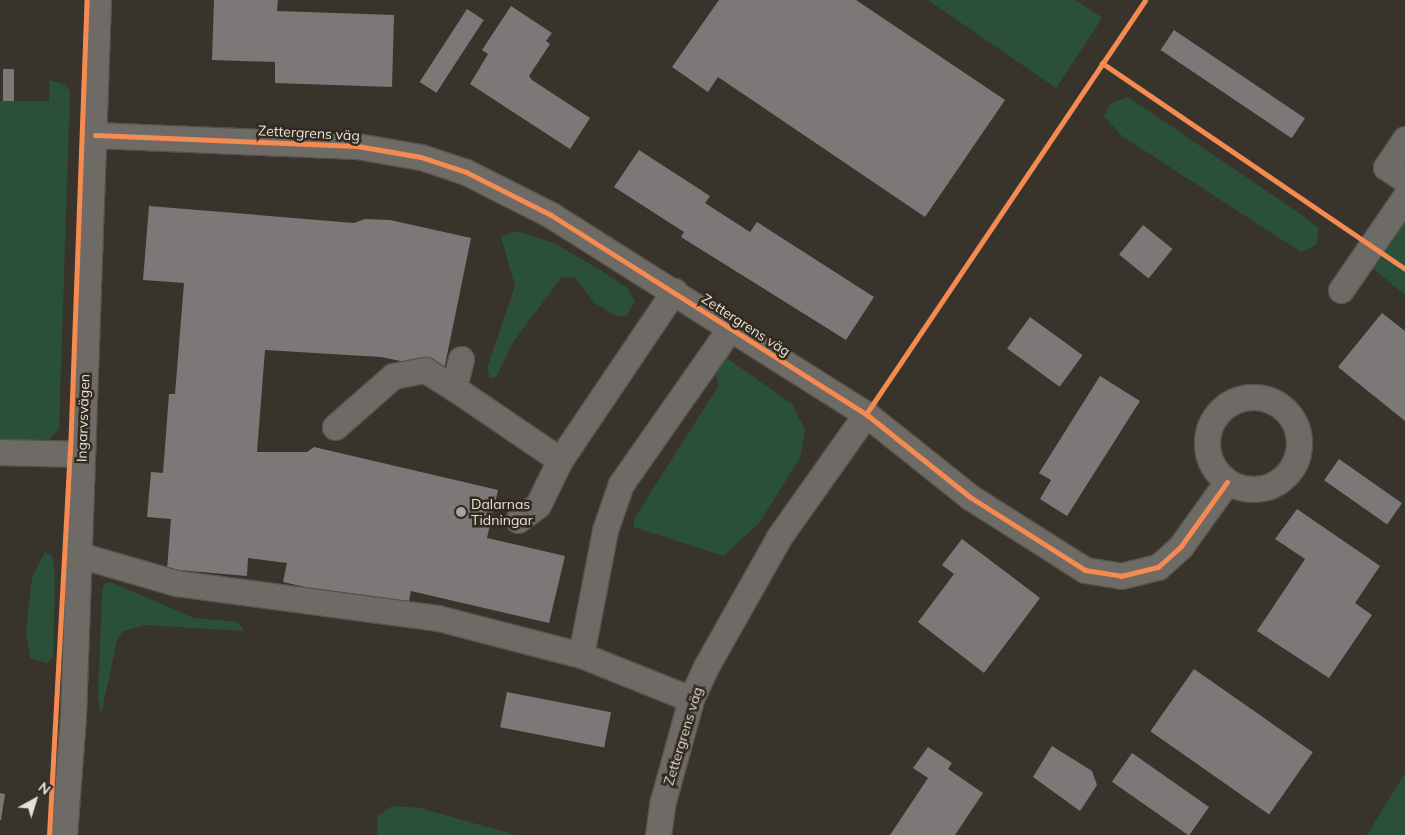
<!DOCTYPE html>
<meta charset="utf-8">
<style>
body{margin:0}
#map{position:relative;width:1405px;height:835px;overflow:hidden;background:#38342c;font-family:Mulish,sans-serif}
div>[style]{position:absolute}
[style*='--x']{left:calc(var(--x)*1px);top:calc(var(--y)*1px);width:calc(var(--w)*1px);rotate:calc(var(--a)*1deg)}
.green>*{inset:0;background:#2b503a}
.building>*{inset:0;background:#7b7877;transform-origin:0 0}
.roads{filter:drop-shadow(1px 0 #56534c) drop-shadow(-1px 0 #56534c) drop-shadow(0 1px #56534c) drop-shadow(0 -1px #56534c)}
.minor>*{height:25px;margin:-12.5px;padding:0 12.5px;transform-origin:12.5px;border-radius:12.5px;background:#6e6a65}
.minor>.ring{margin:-12.5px;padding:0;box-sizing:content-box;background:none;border:25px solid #6e6a65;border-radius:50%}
.cycleway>*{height:5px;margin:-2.5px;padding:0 2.5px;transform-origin:2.5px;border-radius:2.5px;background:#f68b52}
.dots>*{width:14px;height:14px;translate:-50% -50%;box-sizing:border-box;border:2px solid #322a1e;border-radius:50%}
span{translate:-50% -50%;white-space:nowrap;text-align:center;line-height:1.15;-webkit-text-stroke:5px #322a1e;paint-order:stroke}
.street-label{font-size:14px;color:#e5e0d8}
.poi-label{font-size:14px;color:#e5e0d8}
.left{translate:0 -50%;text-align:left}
.north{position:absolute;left:10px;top:775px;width:50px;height:50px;-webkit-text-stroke:4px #322a1e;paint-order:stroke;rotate:39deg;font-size:14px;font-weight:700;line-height:20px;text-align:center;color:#e5e0d8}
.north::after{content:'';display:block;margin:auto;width:18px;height:22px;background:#e5e0d8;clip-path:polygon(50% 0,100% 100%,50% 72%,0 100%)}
</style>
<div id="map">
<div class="green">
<i style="clip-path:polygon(928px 0,1076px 0,1102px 18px,1056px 88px)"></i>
<i style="clip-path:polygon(49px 80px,66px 85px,70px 92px,59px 429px,48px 441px,0 441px,0 101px,49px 101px)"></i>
<i style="clip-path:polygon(1128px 97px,1302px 215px,1319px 229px,1316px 245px,1301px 252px,1122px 136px,1104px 116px,1110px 104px)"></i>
<i style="clip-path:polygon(1405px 213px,1405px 295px,1369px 265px)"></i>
<i style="clip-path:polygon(515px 231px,554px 243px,605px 273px,627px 288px,635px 301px,626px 317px,613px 315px,594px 302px,575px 278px,562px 277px,513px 342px,496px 377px,490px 378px,487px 368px,515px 286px,501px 237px)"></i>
<i style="clip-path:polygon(724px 356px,792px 404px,805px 430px,800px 458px,759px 523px,723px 556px,634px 527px,634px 519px,719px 385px,713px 370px)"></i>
<i style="clip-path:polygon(45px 552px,52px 556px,55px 576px,53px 657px,47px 663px,30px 658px,26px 631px,32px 578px)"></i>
<i style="clip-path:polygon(110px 582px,194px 618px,238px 622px,244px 631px,145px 625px,123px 631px,117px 640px,101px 715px,98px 698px,102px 593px,104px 584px)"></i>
<i style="clip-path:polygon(1405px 773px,1405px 835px,1367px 835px,1404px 775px)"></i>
<i style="clip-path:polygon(392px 806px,420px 808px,515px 835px,377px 835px,377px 817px)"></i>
</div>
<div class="building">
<i style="clip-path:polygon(214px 0,278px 0,277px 11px,394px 15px,392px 87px,275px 83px,275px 62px,212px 60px)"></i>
<i style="clip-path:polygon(719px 0,856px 0,1005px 100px,925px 217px,718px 77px,708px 92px,672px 67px)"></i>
<i style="clip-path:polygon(511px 6px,552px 33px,546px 41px,550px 44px,529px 76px,532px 80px,590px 118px,570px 149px,470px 84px,488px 54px,482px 50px)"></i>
<i style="left:467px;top:9px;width:20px;height:87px;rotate:33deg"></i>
<i style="left:1174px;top:30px;width:158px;height:24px;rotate:34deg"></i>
<i style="left:3px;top:69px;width:11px;height:32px"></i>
<i style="clip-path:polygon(639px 150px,710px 196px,705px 203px,750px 232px,757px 222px,874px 297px,846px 340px,681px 237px,684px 232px,614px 187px)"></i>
<i style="clip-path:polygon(149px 206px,354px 223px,365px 219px,390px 220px,471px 238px,444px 370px,381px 357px,265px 350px,257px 452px,307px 452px,314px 447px,498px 490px,487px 538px,565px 556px,549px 623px,411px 591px,407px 610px,283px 582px,287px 563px,248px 558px,247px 576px,167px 569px,171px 519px,147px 517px,151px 472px,163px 473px,169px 394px,175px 394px,184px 283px,143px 280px)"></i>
<i style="left:1143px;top:225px;width:38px;height:38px;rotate:39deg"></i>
<i style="clip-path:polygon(1382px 313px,1405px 331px,1405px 421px,1338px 367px)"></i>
<i style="left:1030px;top:317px;width:65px;height:39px;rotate:36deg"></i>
<i style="clip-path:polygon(1100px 376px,1140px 401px,1067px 516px,1040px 499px,1051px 480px,1039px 473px)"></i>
<i style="left:1339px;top:459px;width:77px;height:26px;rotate:35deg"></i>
<i style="clip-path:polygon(1297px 509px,1380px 566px,1355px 603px,1372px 615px,1329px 678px,1257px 631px,1305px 559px,1275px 539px)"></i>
<i style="clip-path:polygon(962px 539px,1040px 598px,984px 673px,918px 622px,954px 574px,942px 565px)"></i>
<i style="left:1194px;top:669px;width:145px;height:76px;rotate:35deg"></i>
<i style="left:507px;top:692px;width:106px;height:36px;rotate:11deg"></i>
<i style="clip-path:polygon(1052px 746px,1092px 771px,1097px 785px,1080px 811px,1033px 777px)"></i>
<i style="clip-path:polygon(928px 747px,952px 763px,948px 769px,983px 793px,955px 835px,890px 835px,928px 778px,913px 768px)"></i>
<i style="left:1132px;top:753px;width:94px;height:35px;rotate:35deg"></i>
<i style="clip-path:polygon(0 793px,5px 794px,1px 820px,0 820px)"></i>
</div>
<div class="roads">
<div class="minor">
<i style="--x:95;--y:135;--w:262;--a:2.4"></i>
<i style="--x:357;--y:146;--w:65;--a:9.8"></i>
<i style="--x:421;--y:157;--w:47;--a:18.4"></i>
<i style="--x:466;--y:172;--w:95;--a:26.8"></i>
<i style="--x:551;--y:215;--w:373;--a:32.3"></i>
<i style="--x:866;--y:414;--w:133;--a:38.6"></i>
<i style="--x:970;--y:497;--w:136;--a:32.4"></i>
<i style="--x:1085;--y:570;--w:36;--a:9"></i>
<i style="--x:1121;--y:576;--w:38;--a:-14"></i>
<i style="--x:1158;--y:567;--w:31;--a:-42"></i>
<i style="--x:1181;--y:546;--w:79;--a:-54.3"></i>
<i style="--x:1405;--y:139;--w:34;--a:124"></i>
<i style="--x:1386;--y:167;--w:23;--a:34"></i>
<i style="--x:1341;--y:290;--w:113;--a:-55.5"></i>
<i style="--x:461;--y:359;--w:30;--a:104"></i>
<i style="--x:454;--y:388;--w:128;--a:34.2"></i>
<i style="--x:560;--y:460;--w:204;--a:-56"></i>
<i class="ring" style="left:1207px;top:397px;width:67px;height:67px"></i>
<i style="--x:335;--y:427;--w:77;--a:-41.3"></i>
<i style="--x:393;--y:376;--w:33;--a:-11"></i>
<i style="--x:425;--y:370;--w:34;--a:32"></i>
<i style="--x:0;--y:452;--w:82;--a:1.4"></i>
<i style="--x:518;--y:520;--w:25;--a:-37"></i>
<i style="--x:538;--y:505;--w:50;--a:-63.9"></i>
<i style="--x:79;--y:555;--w:101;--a:16.1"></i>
<i style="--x:176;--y:583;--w:264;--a:7.6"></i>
<i style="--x:438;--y:618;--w:148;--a:14.5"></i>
<i style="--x:581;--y:655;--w:118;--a:21.8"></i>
<i style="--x:581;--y:655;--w:127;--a:-79.1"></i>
<i style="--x:605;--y:530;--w:49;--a:-70.8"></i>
<i style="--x:621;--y:484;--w:188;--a:-55"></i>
<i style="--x:64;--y:835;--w:120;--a:-85.7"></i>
<i style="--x:73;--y:715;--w:715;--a:-88"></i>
<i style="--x:658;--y:835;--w:34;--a:-82"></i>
<i style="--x:663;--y:801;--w:106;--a:-74.6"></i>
<i style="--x:691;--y:699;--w:38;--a:-65"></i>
<i style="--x:707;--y:665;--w:147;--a:-60.6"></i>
<i style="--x:779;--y:537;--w:151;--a:-54.7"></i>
</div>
</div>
<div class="cycleway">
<i style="--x:1102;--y:63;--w:366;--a:34.2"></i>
<i style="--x:95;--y:135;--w:262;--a:2.4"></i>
<i style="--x:357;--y:146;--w:65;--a:9.8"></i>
<i style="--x:421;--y:157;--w:47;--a:18.4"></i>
<i style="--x:466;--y:172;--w:95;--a:26.8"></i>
<i style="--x:551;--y:215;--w:373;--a:32.3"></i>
<i style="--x:866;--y:414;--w:133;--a:38.6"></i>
<i style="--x:970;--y:497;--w:136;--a:32.4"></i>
<i style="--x:1085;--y:570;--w:36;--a:9"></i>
<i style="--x:1121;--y:576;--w:38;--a:-14"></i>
<i style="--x:1158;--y:567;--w:31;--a:-42"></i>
<i style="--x:1181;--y:546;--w:79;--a:-54.3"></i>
<i style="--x:866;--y:414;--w:499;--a:-56"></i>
<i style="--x:49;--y:835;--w:383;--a:-86.9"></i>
<i style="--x:70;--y:453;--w:453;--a:-87.9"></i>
</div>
<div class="dots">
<i style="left:461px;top:512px;background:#a8a49c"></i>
</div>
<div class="street-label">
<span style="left:309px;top:133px;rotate:3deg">Zettergrens väg</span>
<span style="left:746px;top:325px;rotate:33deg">Zettergrens väg</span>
<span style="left:83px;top:418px;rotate:-88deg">Ingarvsvägen</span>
<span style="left:683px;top:736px;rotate:-73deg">Zettergrens väg</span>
</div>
<div class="poi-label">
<span class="left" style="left:471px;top:512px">Dalarnas<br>Tidningar</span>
</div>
<div class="north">N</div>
</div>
